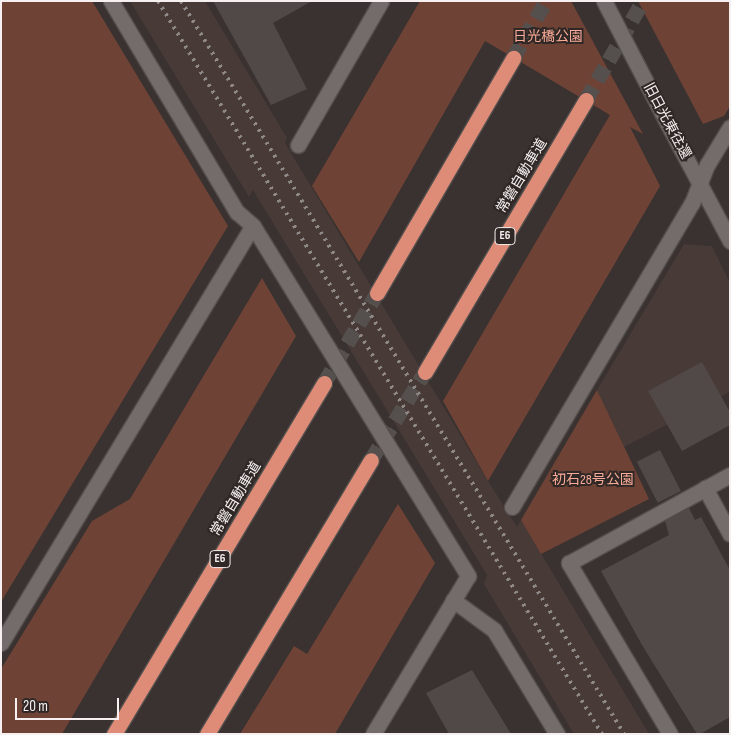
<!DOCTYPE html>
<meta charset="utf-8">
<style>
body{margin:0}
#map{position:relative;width:731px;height:735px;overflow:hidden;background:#393230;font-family:"Sofia Sans Condensed","Noto Sans JP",sans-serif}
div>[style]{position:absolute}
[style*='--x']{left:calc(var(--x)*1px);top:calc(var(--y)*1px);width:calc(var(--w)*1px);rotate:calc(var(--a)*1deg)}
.built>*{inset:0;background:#483a37}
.green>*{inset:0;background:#6f4236}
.building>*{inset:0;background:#504947;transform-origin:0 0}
.highway-tunnel>*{height:15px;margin-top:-7.5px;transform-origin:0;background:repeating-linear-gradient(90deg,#554f4d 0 15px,transparent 0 23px)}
.roads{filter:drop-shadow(1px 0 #534e4c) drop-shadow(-1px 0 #534e4c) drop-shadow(0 1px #534e4c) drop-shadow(0 -1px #534e4c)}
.lane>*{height:15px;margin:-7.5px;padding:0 7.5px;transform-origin:7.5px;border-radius:7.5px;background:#746c6a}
.street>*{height:15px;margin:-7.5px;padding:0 7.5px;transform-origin:7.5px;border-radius:7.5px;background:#746c6a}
.secondary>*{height:15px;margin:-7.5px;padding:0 7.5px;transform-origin:7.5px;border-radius:7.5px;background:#746c6a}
.highway>*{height:15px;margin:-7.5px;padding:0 7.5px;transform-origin:7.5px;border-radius:7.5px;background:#de8c78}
.rail>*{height:4px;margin-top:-2px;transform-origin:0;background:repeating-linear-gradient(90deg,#8e8887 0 2.5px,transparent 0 7.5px)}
.bridges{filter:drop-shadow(1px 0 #534e4c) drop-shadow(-1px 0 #534e4c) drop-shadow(0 1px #534e4c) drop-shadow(0 -1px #534e4c)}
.secondary-bridge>*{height:15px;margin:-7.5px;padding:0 7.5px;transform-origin:7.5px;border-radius:7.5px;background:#746c6a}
span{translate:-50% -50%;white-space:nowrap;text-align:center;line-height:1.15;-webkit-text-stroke:4px #2f2826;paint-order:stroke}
.shield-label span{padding:1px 4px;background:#2f2826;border:1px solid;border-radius:4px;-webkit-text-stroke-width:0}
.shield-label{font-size:12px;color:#f6f1f0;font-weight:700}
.park-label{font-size:14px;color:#faab97}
.street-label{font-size:14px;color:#f6f1f0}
.frame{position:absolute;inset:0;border:2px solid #f6f1f0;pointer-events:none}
.scale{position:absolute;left:15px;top:698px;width:104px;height:22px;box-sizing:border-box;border:2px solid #f6f1f0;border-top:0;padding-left:6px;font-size:15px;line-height:18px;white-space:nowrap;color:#f6f1f0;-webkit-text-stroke:4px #2f2826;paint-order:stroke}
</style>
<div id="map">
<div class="built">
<i style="clip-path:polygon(130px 1px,205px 1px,287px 138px,285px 143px,488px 481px,517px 527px,521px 520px,649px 734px,574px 734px,484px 584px,487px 575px,253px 190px,249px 197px)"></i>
<i style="clip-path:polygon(684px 244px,712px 246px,730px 283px,730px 392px,624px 447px,597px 390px)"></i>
</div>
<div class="green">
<i style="clip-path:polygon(1px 1px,92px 1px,228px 226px,1px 602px)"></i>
<i style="clip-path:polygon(420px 1px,571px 1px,643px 134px,630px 127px,660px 186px,488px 481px,443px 401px,610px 115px,485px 41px,359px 262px,312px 186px)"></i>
<i style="clip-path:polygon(638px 1px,730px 1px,730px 106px,724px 116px,703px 124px)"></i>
<i style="clip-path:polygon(262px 278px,296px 336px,62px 734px,1px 734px,1px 669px,92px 521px,130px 499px)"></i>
<i style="clip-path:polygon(597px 390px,649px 499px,541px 554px,521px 520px)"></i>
<i style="clip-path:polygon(398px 504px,435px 563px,335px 734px,240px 734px,294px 646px,307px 654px)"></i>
</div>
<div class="building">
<i style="clip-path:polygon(213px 1px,312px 1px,273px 23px,307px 89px,271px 105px)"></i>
<i style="clip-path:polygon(702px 362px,730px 412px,730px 425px,682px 451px,648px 391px)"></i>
<i style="left:660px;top:450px;width:46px;height:26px;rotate:63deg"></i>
<i style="clip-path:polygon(689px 508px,695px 520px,701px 517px,730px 570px,730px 717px,700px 734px,697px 734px,642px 645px,601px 571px,669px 535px,665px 521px)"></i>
<i style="clip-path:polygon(472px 670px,511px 734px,449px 734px,426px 693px)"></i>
</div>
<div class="highway-tunnel">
<i style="--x:513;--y:58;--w:66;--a:-59.9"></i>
<i style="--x:586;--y:100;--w:114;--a:-60.1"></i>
<i style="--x:324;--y:383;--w:104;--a:-59.5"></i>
<i style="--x:371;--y:460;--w:103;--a:-58.5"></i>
</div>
<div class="roads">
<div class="lane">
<i style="--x:453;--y:600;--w:51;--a:36.2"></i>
<i style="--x:494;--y:630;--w:122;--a:58.8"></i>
</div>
<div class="street">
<i style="--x:111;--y:1;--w:246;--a:59.2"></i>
<i style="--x:237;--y:212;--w:21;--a:41"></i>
<i style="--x:253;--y:226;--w:411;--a:58.4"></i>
<i style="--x:468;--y:576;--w:184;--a:121"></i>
<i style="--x:298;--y:145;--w:166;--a:-60"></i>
<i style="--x:705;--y:488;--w:52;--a:61.5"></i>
<i style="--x:512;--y:507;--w:353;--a:-59.4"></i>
<i style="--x:692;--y:203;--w:41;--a:-68.5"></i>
<i style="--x:707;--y:165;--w:44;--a:-58.8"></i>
<i style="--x:1;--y:643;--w:487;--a:-58.9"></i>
<i style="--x:670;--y:734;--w:199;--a:-120.6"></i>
<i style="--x:569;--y:563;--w:183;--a:-28.7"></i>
</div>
<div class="secondary">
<i style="--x:662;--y:113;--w:145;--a:62"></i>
</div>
<div class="highway">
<i style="--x:377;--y:293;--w:272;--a:-59.9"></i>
<i style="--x:425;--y:372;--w:316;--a:-59.4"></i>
<i style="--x:114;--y:734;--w:409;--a:-59.1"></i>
<i style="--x:207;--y:734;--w:319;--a:-59.1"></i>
</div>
</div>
<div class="rail">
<i style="--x:158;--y:1;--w:857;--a:58.8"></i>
<i style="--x:181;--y:1;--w:856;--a:58.85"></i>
</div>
<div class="bridges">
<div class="secondary-bridge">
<i style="--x:604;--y:1;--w:126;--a:62.6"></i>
</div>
</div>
<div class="shield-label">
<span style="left:505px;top:236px">E6</span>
<span style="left:220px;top:559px">E6</span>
</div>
<div class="park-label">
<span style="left:548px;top:37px">日光橋公園</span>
<span style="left:593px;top:480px">初石28号公園</span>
</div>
<div class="street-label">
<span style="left:667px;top:121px;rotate:62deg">旧日光東往還</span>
<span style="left:522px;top:176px;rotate:-59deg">常磐自動車道</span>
<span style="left:236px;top:499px;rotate:-59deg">常磐自動車道</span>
</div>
<div class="frame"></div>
<div class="scale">20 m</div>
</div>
